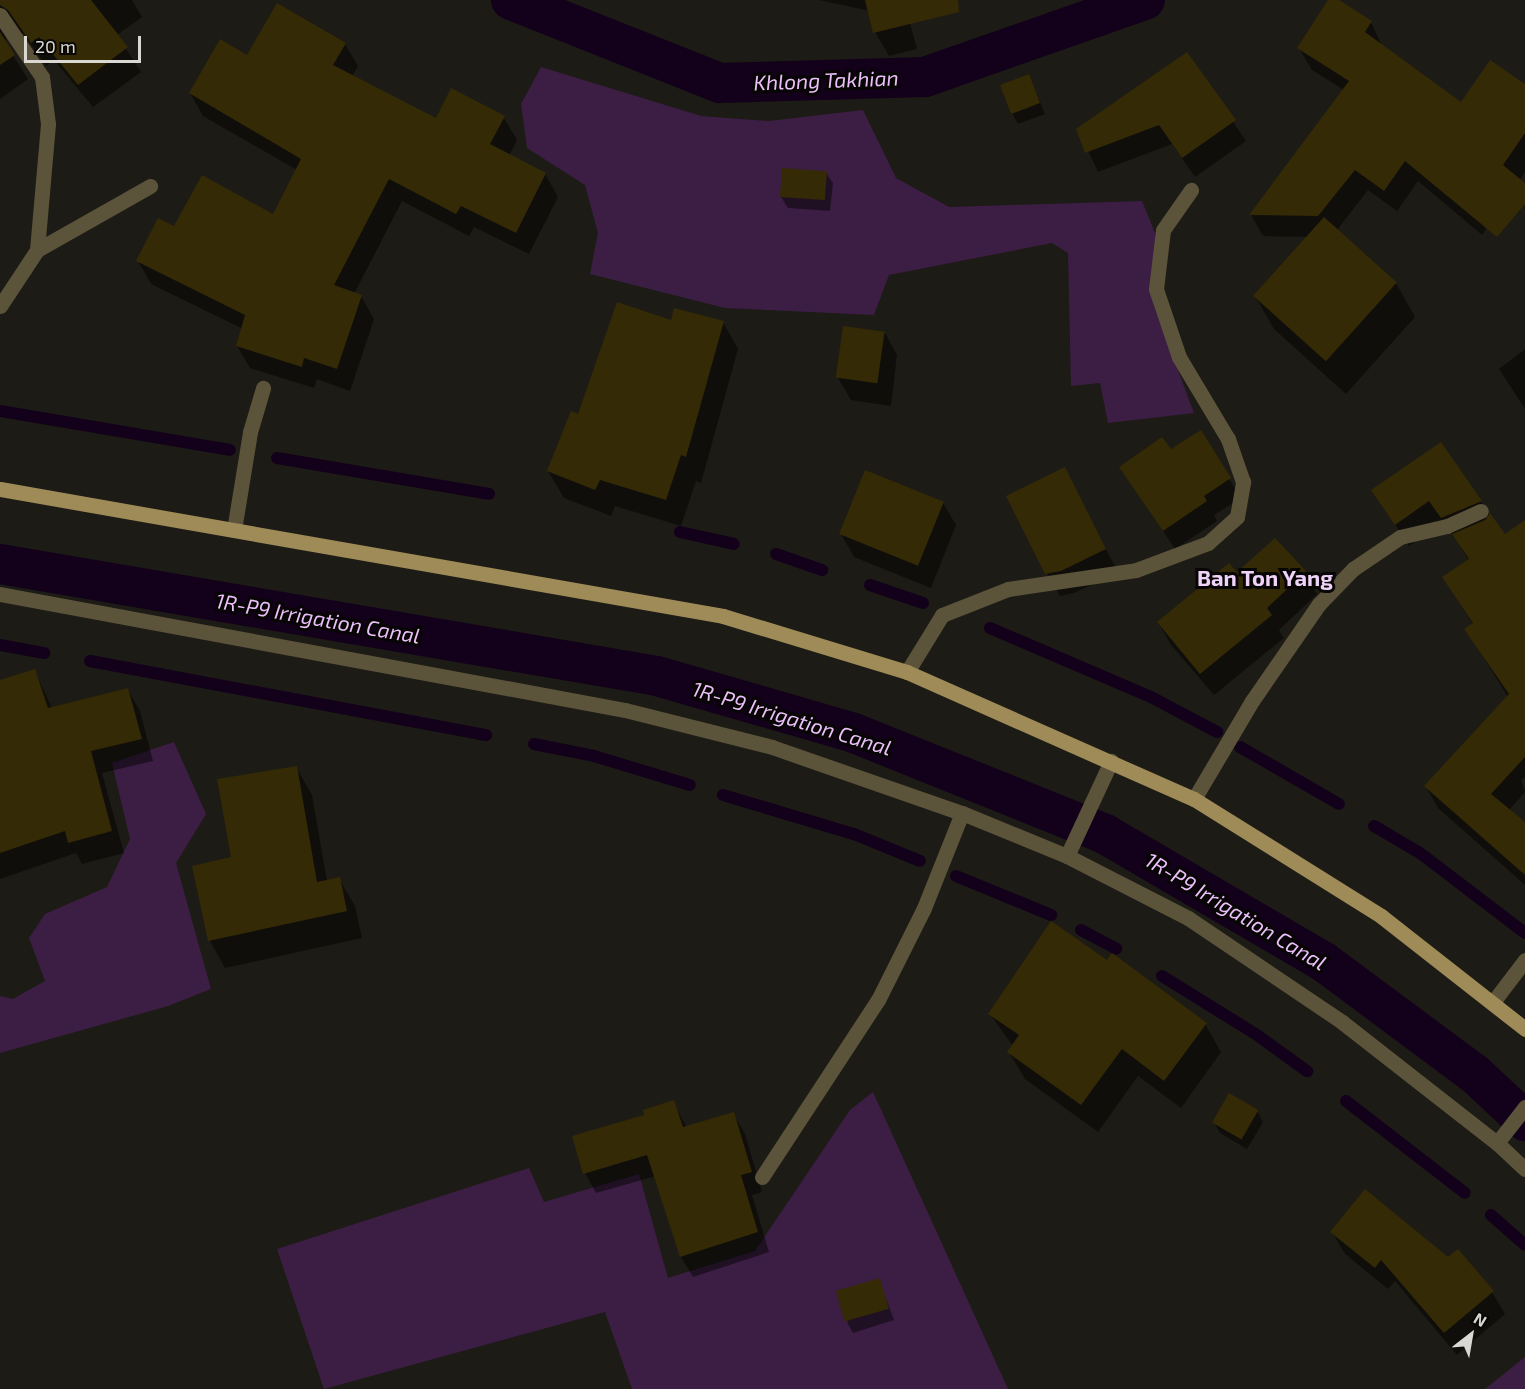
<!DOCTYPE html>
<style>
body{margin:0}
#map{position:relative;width:1525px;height:1389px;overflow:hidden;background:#1d1b15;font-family:"Exo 2",sans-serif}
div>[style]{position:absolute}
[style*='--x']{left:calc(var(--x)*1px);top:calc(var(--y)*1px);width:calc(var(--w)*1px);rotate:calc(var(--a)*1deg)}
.green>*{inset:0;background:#3c1e45}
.shadow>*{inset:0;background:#0007}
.stream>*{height:12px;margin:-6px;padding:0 6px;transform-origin:6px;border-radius:6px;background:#13001a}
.canal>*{height:40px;margin:-20px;padding:0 20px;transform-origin:20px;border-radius:20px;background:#13001a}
.building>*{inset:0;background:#352a06;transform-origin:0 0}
.minor>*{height:15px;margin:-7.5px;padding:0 7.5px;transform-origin:7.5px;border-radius:7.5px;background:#5c533b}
.major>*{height:15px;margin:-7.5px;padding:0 7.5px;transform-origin:7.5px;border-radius:7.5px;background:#9f8b57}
span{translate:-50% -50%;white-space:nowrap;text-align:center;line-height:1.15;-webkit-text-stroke:6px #070604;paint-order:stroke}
.water-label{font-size:21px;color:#ebbffa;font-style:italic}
.quarter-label{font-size:22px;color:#f0d3f9;font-weight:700}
.north{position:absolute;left:1441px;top:1305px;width:60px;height:60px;-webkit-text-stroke:4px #070604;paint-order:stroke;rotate:31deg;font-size:16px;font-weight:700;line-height:24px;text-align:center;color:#d9d8d3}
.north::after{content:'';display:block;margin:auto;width:21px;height:27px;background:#d9d8d3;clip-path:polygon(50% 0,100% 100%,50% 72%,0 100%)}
.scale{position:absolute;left:24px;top:36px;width:117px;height:27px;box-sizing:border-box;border:3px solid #d9d8d3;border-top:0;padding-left:8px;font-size:18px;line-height:21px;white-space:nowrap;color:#d9d8d3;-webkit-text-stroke:4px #070604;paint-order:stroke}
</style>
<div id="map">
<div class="green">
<i style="clip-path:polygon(541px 67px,701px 116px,769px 121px,863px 110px,896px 178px,949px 207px,1142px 201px,1155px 233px,1154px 306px,1194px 413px,1108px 423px,1100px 383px,1071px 386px,1068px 253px,1052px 243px,889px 275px,874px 315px,725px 308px,590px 274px,598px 233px,585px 185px,527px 148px,521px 104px)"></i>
<i style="clip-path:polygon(174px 742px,206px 814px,176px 863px,211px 989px,168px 1006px,0 1053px,0 996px,13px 999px,45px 981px,29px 938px,45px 914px,107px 887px,130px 839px,112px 763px)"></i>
<i style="clip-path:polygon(873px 1092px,1008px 1389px,632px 1389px,605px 1312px,324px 1389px,277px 1249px,529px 1168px,544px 1202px,639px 1174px,668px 1278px,755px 1251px,850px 1110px)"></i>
<i style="clip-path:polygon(1525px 1357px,1525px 1389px,1485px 1389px)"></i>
</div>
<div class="shadow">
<i style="clip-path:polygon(0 0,132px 0,142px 17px,117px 35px,141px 72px,93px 107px,54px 60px,46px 66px,23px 33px,8px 30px,5px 43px,28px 79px,0 99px)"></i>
<i style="clip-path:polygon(819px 0,904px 0,917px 49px,889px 56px,875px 32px,870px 11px)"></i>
<i style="clip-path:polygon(1330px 0,1371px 22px,1382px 46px,1461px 104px,1525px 86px,1525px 172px,1482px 235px,1418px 181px,1397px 211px,1368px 190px,1337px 230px,1396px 283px,1415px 317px,1346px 394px,1274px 329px,1255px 296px,1308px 237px,1263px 236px,1251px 215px,1344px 90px,1312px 70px,1299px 48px)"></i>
<i style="clip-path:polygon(345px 44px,358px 66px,352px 76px,436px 120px,504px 118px,517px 140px,509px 156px,545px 174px,558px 197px,529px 254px,474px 227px,469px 236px,402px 201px,354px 294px,361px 296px,374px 319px,350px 391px,317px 379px,314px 388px,250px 368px,237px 346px,243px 329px,151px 284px,138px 261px,174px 228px,273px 216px,297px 170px,203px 116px,190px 93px,248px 57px)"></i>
<i style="clip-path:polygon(1187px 54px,1246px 141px,1195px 177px,1172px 144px,1098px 172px,1078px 129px)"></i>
<i style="clip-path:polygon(1029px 75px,1045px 114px,1018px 124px,1012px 113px)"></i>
<i style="clip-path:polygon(826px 173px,833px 183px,830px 211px,788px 208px,781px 197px)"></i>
<i style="clip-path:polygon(672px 322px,723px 322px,738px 349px,701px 483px,696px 481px,681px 526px,615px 506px,611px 516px,564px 498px,548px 471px,579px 416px)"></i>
<i style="clip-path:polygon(885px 333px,897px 355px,891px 406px,851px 400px,838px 378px)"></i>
<i style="clip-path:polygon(1525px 349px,1525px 409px,1499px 369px)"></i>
<i style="clip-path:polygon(1200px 432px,1241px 498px,1214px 515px,1217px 521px,1175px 549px,1121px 468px,1171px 451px)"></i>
<i style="clip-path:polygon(1441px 444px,1505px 536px,1525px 542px,1525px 777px,1521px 780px,1525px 792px,1509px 810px,1525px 824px,1525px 885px,1438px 808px,1426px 787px,1508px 697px,1466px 629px,1473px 624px,1444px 578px,1469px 561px,1456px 539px,1443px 523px,1409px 546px,1373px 490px)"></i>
<i style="clip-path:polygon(1064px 469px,1118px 572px,1074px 593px,1060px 596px,1047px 573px)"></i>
<i style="clip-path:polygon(943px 503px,956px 525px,931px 588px,854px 557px,841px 534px)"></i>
<i style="clip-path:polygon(1304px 572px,1317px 594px,1279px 630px,1284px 638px,1214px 695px,1171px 645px,1158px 622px)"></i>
<i style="clip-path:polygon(34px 670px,52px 708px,128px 690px,140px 711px,153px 761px,102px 773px,124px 853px,82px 864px,76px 853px,0 879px,0 682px)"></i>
<i style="clip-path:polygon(296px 767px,312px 795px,327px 881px,339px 879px,355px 906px,362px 938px,225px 968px,210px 941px,193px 867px,232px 859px)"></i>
<i style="clip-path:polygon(1107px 962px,1205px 1024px,1221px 1052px,1181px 1108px,1138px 1076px,1098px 1132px,1025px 1079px,1009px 1052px,1013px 1046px,990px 1014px)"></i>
<i style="clip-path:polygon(673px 1102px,687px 1128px,733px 1113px,745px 1134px,762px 1192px,752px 1195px,769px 1252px,693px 1277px,681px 1257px,656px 1176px,596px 1193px,585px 1173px,646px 1116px)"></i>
<i style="clip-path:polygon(1257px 1111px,1263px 1122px,1247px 1149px,1220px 1133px,1214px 1123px)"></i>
<i style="clip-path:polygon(1332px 1232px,1448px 1259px,1492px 1292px,1505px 1314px,1457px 1355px,1395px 1281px,1388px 1289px,1345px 1254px)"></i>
<i style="clip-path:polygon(879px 1280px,894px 1320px,853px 1333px,847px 1322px)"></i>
</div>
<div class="stream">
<i style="--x:0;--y:411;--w:233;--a:9.6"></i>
<i style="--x:277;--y:458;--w:215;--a:9.6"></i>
<i style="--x:680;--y:532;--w:55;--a:12.5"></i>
<i style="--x:776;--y:554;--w:49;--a:19.2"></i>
<i style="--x:870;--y:585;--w:56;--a:18.8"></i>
<i style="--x:990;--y:628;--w:175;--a:23.2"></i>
<i style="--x:1151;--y:697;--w:75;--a:27.9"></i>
<i style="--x:0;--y:645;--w:45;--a:10.3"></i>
<i style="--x:90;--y:661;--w:403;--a:10.6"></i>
<i style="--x:534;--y:744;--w:61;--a:11.3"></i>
<i style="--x:594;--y:756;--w:100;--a:16.8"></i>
<i style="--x:1240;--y:747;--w:114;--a:29.9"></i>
<i style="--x:723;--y:795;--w:137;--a:16.6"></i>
<i style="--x:854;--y:834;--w:71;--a:22.2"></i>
<i style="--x:1374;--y:826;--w:53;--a:30.4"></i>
<i style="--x:1420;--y:853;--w:132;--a:37.3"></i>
<i style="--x:956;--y:876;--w:103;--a:22.3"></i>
<i style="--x:1081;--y:930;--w:40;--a:28"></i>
<i style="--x:1162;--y:976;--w:112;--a:31.8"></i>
<i style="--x:1257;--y:1035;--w:62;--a:35.8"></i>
<i style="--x:1346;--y:1101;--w:150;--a:37.7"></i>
<i style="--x:1491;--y:1215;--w:45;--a:41.4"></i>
</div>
<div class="canal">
<i style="--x:511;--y:0;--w:225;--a:21.7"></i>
<i style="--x:720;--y:83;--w:205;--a:-1.7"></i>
<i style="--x:925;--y:77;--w:233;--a:-19.3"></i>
<i style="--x:0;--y:564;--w:666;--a:9.67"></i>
<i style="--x:657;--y:676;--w:205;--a:16.1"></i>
<i style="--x:854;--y:733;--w:271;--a:21.9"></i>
<i style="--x:1105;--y:834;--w:254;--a:30.3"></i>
<i style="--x:1324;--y:962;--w:188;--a:36.6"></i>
<i style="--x:1475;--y:1074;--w:69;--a:43.2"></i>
</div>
<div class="building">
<i style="clip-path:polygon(0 0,91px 0,128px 47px,78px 85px,39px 37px,31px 43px,8px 10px,0 5px)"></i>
<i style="clip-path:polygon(865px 0,958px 0,959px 12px,873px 33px)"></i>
<i style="clip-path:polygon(1328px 0,1339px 0,1372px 21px,1365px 32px,1461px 102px,1490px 60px,1525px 84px,1525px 133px,1503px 165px,1525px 183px,1525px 204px,1497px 237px,1405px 161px,1384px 191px,1355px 170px,1318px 216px,1249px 215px,1349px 81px,1297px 48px)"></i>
<i style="clip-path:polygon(277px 3px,346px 43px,333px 65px,436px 118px,451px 88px,505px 116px,490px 144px,546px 173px,516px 233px,461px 206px,456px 214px,389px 179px,334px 285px,362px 295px,337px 369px,304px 358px,302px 367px,236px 346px,245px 315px,136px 261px,158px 218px,174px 226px,202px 175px,273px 214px,301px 159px,189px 93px,220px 39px,247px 55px)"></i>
<i style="clip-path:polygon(0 32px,15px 55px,0 65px)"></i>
<i style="clip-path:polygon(1187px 52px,1236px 120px,1182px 158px,1159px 125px,1085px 153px,1076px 129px)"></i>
<i style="left:1029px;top:74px;width:31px;height:31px;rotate:69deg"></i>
<i style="left:782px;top:168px;width:45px;height:29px;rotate:4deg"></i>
<i style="left:1324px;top:217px;width:98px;height:106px;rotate:42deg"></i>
<i style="clip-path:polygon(617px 302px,671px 320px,674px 308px,724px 321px,686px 457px,681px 455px,666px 500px,600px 480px,595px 490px,547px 471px,571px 411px,578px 414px)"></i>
<i style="left:843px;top:326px;width:42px;height:52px;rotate:8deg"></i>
<i style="clip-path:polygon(1201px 430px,1231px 478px,1204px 496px,1207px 501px,1163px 531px,1119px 467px,1162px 437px,1171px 449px)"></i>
<i style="clip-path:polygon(1441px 442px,1482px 501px,1441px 518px,1429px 501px,1395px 525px,1371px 490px)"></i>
<i style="clip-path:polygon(1065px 467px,1106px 549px,1061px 571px,1045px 574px,1006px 496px)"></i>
<i style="left:865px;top:470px;width:85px;height:69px;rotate:22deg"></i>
<i style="clip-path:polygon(1490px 513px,1505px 534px,1525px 520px,1525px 757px,1491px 794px,1525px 822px,1525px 875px,1424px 786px,1509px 694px,1464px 629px,1473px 623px,1442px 577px,1469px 559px,1452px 534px,1485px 520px)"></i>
<i style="clip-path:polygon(1275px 538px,1306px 571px,1267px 608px,1272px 615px,1200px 674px,1157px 622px,1229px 563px,1237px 572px)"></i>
<i style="clip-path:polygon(35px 669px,48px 708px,128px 688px,142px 739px,91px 751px,112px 831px,68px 843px,65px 831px,0 853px,0 680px)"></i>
<i style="clip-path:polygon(297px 766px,317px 882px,340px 877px,347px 911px,208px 941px,192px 866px,231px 857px,217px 779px)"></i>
<i style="clip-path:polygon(1051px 921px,1107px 960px,1112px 953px,1207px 1023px,1164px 1081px,1122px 1049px,1081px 1105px,1007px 1052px,1019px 1035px,988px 1014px)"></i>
<i style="left:1229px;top:1093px;width:34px;height:34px;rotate:30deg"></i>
<i style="clip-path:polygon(674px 1100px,683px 1127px,734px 1112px,752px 1172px,741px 1175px,758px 1232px,680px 1257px,647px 1155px,583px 1174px,572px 1136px,644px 1115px,643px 1110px)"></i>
<i style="clip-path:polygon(1365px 1189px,1448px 1257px,1458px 1249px,1494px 1291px,1444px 1333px,1381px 1260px,1375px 1268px,1330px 1232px)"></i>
<i style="left:880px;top:1278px;width:32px;height:46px;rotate:74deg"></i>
</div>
<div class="minor">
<i style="--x:0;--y:15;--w:75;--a:55.9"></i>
<i style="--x:42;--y:77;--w:47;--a:82.7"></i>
<i style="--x:48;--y:124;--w:126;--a:95"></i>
<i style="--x:0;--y:306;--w:67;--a:-56.5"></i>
<i style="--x:37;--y:250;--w:130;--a:-29.5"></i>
<i style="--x:234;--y:530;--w:99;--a:-80.7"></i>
<i style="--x:250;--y:432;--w:46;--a:-73.5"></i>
<i style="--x:0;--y:594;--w:636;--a:10.51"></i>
<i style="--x:625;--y:710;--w:152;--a:14.1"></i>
<i style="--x:772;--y:747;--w:201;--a:19.2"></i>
<i style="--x:962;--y:813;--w:113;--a:22.3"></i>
<i style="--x:1067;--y:856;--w:136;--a:27.1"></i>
<i style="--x:1188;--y:918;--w:186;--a:34"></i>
<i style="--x:1342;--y:1022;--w:197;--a:38"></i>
<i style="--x:1497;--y:1143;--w:38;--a:43"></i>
<i style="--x:907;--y:672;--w:67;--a:-58.4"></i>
<i style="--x:942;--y:615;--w:71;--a:-21.5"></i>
<i style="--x:1008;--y:589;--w:129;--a:-8.4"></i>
<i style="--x:1136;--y:570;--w:77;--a:-20.6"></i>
<i style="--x:1208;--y:543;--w:39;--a:-42"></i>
<i style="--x:1237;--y:517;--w:36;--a:-80"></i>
<i style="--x:1243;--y:482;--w:46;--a:-109.2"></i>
<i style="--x:1228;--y:439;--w:96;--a:-120.9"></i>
<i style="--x:1179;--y:357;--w:72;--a:-108.7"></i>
<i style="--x:1156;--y:289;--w:59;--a:-83.2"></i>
<i style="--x:1163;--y:230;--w:49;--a:-55"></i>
<i style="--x:1194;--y:799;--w:114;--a:-59.4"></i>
<i style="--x:1252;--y:701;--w:118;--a:-55.4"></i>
<i style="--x:1319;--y:604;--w:49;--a:-45.8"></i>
<i style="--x:1353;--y:569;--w:57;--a:-34.2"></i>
<i style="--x:1400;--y:537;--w:48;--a:-13.2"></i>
<i style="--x:1447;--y:526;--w:37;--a:-24"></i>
<i style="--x:1067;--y:856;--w:105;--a:-65.1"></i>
<i style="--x:1493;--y:1002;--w:53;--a:-52.7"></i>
<i style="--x:1497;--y:1143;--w:46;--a:-52.1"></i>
<i style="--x:762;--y:1177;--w:212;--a:-56.8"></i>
<i style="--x:878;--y:1000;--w:103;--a:-63.4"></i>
<i style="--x:924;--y:908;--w:102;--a:-68.2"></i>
</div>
<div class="major">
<i style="--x:0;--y:489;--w:734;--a:9.96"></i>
<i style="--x:723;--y:616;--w:192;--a:16.9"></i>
<i style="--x:907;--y:672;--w:314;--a:23.9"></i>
<i style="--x:1194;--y:799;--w:221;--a:32"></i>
<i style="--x:1381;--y:916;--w:183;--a:38.1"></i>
</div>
<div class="water-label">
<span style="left:826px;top:80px;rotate:-2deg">Khlong Takhian</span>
<span style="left:318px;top:618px;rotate:10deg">1R-P9 Irrigation Canal</span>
<span style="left:792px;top:718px;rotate:17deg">1R-P9 Irrigation Canal</span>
<span style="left:1236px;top:911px;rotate:31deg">1R-P9 Irrigation Canal</span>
</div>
<div class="quarter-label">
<span style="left:1265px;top:578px">Ban Ton Yang</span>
</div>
<div class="north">N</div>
<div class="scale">20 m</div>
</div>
